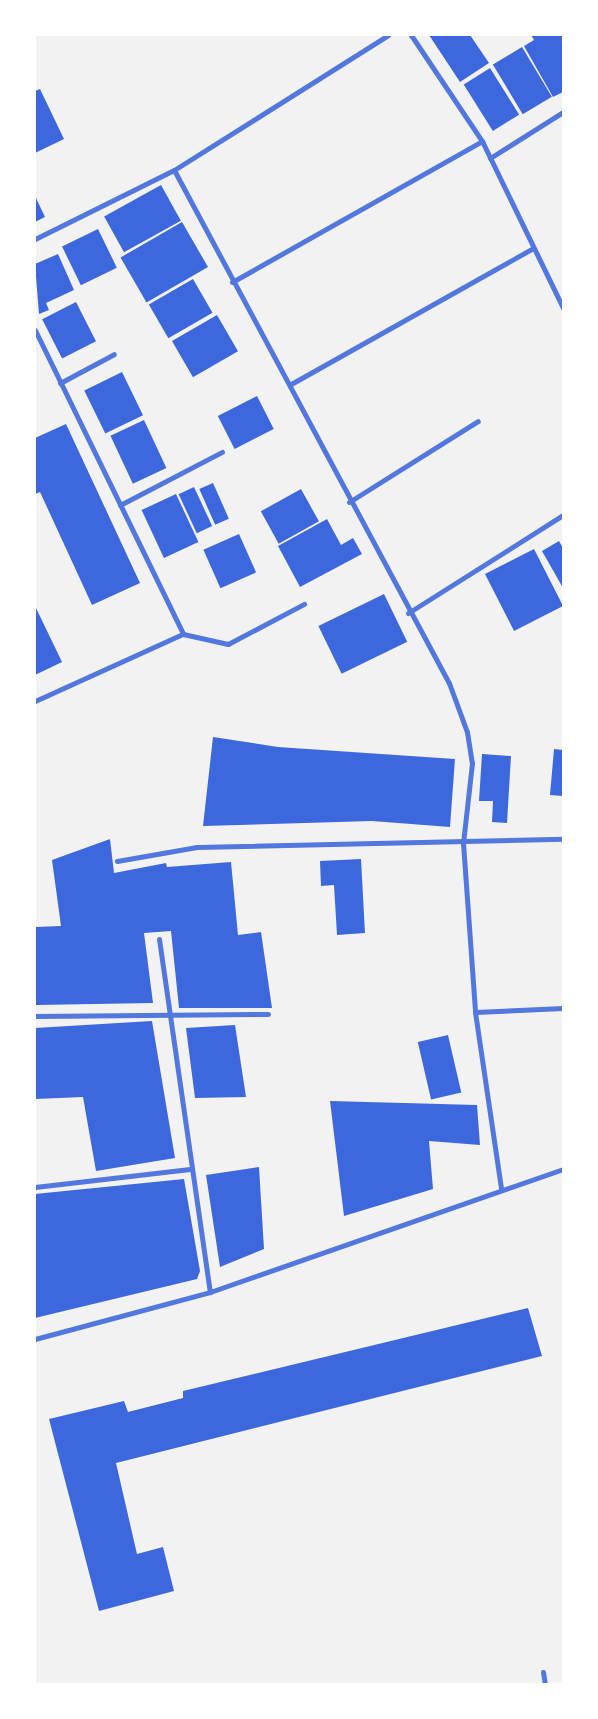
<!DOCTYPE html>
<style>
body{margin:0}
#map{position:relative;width:598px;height:1719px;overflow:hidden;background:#f2f2f2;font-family:Literata,serif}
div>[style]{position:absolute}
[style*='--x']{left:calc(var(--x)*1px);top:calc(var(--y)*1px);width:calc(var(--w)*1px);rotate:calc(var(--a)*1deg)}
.building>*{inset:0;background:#3d67dc;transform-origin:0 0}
.minor>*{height:5px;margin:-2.5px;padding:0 2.5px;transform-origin:2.5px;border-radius:2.5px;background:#5277de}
span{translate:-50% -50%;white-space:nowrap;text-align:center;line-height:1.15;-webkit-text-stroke:4px #fff;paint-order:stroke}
.frame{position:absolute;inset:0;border:36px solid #fff;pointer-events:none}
</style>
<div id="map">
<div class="building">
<i style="clip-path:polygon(429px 35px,470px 35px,489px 63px,460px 82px)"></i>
<i style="clip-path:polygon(531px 35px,563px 35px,563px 92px,553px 97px,524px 46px,534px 40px)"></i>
<i style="left:522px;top:47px;width:58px;height:34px;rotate:59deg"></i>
<i style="left:490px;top:68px;width:55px;height:31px;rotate:58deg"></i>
<i style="clip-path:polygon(40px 89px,64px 139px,35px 153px,35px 91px)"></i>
<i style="left:161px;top:185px;width:41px;height:65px;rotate:61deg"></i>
<i style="clip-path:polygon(35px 196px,45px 217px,35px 222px)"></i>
<i style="left:182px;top:222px;width:52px;height:71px;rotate:60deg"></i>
<i style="left:98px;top:229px;width:43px;height:40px;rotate:64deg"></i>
<i style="clip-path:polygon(58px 254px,74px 290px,46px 303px,49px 310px,39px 314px,35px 264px)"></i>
<i style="left:193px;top:279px;width:39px;height:51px;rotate:60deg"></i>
<i style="left:76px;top:302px;width:44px;height:38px;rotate:63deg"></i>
<i style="left:217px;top:315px;width:42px;height:52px;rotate:60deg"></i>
<i style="left:122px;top:372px;width:48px;height:42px;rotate:64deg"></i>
<i style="left:257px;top:396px;width:37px;height:44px;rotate:63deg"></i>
<i style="left:144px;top:420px;width:53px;height:37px;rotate:65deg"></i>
<i style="clip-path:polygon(66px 424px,140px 583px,92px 605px,40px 492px,35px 494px,35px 438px)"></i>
<i style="left:213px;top:483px;width:39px;height:15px;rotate:66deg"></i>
<i style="left:194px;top:487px;width:43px;height:17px;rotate:65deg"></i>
<i style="left:301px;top:489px;width:37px;height:46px;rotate:61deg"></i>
<i style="left:176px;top:494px;width:53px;height:38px;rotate:65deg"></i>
<i style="clip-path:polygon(327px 519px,341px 545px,353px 538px,362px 554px,300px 587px,278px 546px)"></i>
<i style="left:239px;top:534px;width:42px;height:39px;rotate:66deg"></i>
<i style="clip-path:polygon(559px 541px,563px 548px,563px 588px,542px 551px)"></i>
<i style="left:534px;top:549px;width:64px;height:55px;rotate:63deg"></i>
<i style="left:384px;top:594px;width:53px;height:73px;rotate:64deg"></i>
<i style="clip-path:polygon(35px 606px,62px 662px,35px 675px)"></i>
<i style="clip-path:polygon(213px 737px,278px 747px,455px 759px,450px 827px,372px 821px,203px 826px)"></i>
<i style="clip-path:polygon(554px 749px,563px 750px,563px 796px,550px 795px)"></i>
<i style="clip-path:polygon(482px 754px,511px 756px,507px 823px,492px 822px,493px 801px,479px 801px)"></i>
<i style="clip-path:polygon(110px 839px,114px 873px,166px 863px,167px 867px,231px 862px,238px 935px,261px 932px,272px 1008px,179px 1008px,171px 931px,144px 933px,153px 1003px,35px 1005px,35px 927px,61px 926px,52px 860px)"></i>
<i style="clip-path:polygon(361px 859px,365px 933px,337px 935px,334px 885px,321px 886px,320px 861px)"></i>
<i style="clip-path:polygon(152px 1021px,175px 1158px,96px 1171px,83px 1097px,35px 1099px,35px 1028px)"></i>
<i style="clip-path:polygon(235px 1025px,246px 1097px,195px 1098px,186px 1028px)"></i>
<i style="left:448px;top:1035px;width:59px;height:31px;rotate:77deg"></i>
<i style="clip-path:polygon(330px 1101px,477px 1105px,480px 1145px,429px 1141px,433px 1189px,344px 1216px)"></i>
<i style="clip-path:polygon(259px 1167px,264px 1249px,220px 1267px,206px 1175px)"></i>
<i style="clip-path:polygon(184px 1179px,200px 1271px,197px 1279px,35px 1318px,35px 1194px)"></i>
<i style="clip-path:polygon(528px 1308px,542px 1356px,116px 1463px,137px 1554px,163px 1547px,174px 1591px,99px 1611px,49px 1419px,124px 1401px,128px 1412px,183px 1398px,183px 1391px)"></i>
</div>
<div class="minor">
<i style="--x:411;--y:35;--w:128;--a:56.2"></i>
<i style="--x:482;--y:141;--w:186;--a:64.1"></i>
<i style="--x:490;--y:158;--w:86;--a:-32.2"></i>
<i style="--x:174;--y:170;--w:582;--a:61.81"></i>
<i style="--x:449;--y:683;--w:52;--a:69.8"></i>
<i style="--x:467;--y:732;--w:31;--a:81"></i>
<i style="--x:472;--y:763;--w:81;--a:96.4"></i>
<i style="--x:463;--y:843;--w:169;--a:85.9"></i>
<i style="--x:475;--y:1012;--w:179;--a:81.6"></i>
<i style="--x:35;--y:239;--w:155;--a:-26.4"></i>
<i style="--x:174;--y:170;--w:253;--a:-32.2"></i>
<i style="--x:232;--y:282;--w:287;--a:-29.4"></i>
<i style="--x:35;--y:330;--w:338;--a:64"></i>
<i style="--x:60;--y:383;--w:61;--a:-28.2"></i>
<i style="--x:291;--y:384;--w:276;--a:-29.3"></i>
<i style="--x:349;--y:502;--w:152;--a:-32.1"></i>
<i style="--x:120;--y:505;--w:115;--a:-27.5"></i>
<i style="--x:408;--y:613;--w:183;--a:-32.3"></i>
<i style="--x:35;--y:701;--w:162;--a:-24.4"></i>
<i style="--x:183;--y:634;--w:46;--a:12.5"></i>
<i style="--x:228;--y:644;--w:86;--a:-27.8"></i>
<i style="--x:117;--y:861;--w:81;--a:-9.9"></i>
<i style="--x:197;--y:847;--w:366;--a:-1.3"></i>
<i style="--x:159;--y:939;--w:357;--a:81.8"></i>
<i style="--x:475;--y:1012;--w:88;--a:-2.6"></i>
<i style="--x:35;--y:1016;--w:233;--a:-0.5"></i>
<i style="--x:35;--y:1187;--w:156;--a:-6.6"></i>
<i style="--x:35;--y:1339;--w:181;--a:-15"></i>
<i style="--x:210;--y:1292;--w:374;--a:-19.2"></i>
<i style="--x:543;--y:1672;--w:12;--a:81"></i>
</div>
<div class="frame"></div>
</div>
